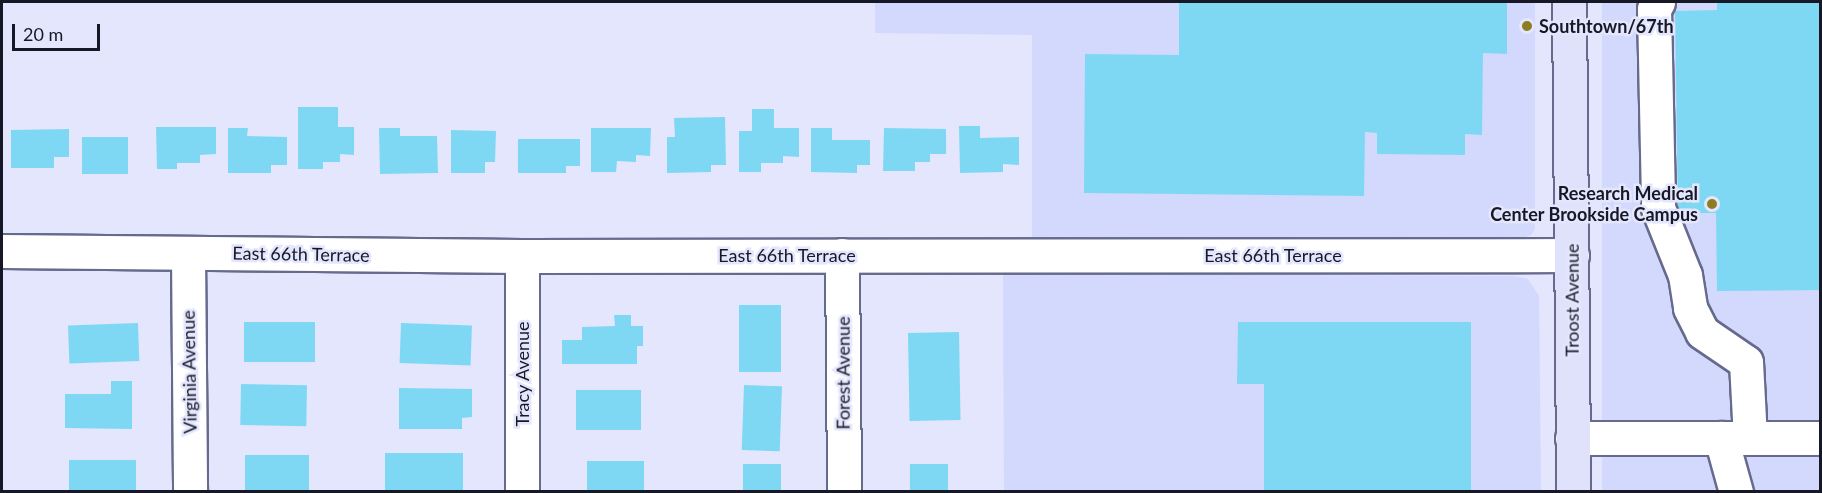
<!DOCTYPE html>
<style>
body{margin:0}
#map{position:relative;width:1822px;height:493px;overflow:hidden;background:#e3e6fd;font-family:Lato,sans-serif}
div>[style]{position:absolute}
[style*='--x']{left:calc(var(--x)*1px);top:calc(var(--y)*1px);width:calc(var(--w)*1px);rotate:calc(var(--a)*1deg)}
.built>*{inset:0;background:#d3d8fd;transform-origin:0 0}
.building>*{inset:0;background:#7fd8f3;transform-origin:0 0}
.roads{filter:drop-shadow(2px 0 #666a8c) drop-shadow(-2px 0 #666a8c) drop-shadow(0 2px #666a8c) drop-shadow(0 -2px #666a8c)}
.minor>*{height:33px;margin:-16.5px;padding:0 16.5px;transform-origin:16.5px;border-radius:16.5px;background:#fff}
.major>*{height:33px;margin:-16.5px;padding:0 16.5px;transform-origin:16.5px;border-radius:16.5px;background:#dfe2fa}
.dots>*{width:16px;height:16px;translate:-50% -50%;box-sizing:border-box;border:3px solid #e3e6fd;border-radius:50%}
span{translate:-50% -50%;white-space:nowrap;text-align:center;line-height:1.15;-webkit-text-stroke:5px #e3e6fd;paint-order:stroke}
.poi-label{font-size:18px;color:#171826;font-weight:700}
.left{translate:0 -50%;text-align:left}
.right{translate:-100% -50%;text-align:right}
.street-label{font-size:18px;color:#171826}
.frame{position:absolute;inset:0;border:3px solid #171826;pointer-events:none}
.scale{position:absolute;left:12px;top:24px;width:88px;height:27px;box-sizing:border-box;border:3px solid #171826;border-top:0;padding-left:8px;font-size:18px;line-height:21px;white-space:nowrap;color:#171826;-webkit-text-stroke:4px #e3e6fd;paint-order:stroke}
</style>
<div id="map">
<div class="built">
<i style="clip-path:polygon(875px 2px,1535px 2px,1535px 229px,1531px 235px,1517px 240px,1032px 241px,1032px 35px,875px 33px)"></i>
<i style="left:1602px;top:2px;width:218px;height:489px"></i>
<i style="clip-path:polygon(1003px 274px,1515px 276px,1528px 279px,1539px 296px,1541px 491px,1004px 491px)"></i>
</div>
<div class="building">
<i style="clip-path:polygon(1179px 2px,1507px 2px,1507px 54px,1483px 53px,1482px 135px,1465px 134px,1465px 155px,1377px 154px,1377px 133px,1365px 132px,1364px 196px,1084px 193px,1085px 54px,1179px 55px)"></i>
<i style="clip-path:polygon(1717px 2px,1820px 2px,1820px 290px,1717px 291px,1716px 213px,1678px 213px,1675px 11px,1717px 10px)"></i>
<i style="clip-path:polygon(298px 107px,338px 107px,338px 127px,354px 127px,354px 155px,340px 154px,340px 162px,323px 162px,323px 169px,298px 169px)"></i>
<i style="clip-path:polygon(752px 109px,774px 109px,774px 128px,799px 128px,799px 157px,783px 156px,783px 163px,761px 163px,761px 172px,739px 172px,739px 131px,752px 131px)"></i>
<i style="clip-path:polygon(725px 117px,726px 165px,711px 165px,711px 172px,667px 173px,667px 137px,675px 137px,674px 118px)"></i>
<i style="clip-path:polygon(959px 126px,980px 126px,980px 138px,1019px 137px,1019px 165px,1003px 164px,1003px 172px,960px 173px)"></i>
<i style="clip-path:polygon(156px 127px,216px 127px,216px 154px,200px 155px,200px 163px,177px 163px,177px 169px,157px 169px)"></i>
<i style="clip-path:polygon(228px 128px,248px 128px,247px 136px,287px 137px,287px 165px,271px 165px,271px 173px,228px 173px)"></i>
<i style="clip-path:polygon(379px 128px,400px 128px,400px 136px,437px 136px,438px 173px,380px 174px)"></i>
<i style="clip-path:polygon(591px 128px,651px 128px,650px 156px,636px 155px,636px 162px,617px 161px,616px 172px,591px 172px)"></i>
<i style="clip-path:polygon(811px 128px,832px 128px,832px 140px,870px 140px,870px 165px,857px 165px,857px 173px,811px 172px)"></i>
<i style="clip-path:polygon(884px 128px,946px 129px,946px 154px,930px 154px,930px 162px,915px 162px,915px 171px,883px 171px)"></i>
<i style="clip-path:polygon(69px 129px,69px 157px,54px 157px,54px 168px,11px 168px,11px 130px)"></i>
<i style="clip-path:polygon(451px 130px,496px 131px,495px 162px,485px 162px,485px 173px,451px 173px)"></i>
<i style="left:82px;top:137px;width:46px;height:37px"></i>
<i style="clip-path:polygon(518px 139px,580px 139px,580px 166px,566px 166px,566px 173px,518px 173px)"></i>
<i style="left:739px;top:305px;width:42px;height:67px"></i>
<i style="clip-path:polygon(614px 315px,631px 315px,631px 326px,643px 326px,643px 346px,637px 346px,637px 364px,562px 364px,562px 340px,582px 340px,582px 327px,615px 326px)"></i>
<i style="left:244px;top:322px;width:71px;height:40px"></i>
<i style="clip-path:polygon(1238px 322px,1471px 322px,1471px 492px,1264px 492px,1264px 384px,1237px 384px)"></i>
<i style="left:138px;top:323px;width:38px;height:70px;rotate:88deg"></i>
<i style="left:401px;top:323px;width:71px;height:40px;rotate:2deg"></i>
<i style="left:959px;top:332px;width:88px;height:51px;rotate:89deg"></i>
<i style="clip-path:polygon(111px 381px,132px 381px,132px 429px,65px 428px,65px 394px,111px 394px)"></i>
<i style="left:241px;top:384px;width:66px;height:41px;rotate:1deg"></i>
<i style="left:744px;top:385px;width:38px;height:65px;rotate:2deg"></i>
<i style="clip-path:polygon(399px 388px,472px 389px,472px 417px,462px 418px,462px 429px,399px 429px)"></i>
<i style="left:576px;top:390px;width:65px;height:40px"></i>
<i style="left:385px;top:453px;width:78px;height:39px"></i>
<i style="left:309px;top:455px;width:37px;height:64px;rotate:90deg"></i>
<i style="left:136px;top:460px;width:32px;height:67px;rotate:90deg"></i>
<i style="left:644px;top:461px;width:31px;height:57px;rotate:90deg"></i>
<i style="left:743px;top:464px;width:38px;height:28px"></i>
<i style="left:948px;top:464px;width:28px;height:38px;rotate:90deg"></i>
</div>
<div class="roads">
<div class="minor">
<i style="--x:1658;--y:2;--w:8;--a:120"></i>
<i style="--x:1654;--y:9;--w:199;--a:88.8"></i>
<i style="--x:1658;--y:208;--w:72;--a:68.1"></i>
<i style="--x:1685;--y:275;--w:33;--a:81"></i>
<i style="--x:1690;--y:308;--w:27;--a:63"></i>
<i style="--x:1702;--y:332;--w:53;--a:34.3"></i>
<i style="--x:1746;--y:362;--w:76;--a:87"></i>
<i style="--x:2;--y:251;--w:520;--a:0.55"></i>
<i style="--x:522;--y:256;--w:1050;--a:-0.05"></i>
<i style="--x:188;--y:253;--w:239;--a:89.5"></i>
<i style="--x:842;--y:255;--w:237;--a:89.5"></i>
<i style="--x:522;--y:256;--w:236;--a:90"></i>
<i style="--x:1572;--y:438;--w:248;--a:0"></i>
<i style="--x:1721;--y:438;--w:56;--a:74.5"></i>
</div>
<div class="major">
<i style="--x:1569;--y:2;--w:490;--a:89.5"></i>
</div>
</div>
<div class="dots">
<i style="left:1527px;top:26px;background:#8c7d23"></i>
<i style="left:1712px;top:204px;background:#8c7d23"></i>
</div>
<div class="poi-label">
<span class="left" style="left:1539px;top:26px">Southtown/67th</span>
<span class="right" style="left:1698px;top:204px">Research Medical<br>Center Brookside Campus</span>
</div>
<div class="street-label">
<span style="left:301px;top:254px;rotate:1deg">East 66th Terrace</span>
<span style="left:787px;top:255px">East 66th Terrace</span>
<span style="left:1273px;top:255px">East 66th Terrace</span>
<span style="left:1572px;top:300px;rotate:-90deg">Troost Avenue</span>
<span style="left:189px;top:372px;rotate:-91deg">Virginia Avenue</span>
<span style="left:843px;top:373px;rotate:-90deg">Forest Avenue</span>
<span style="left:522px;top:374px;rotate:-90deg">Tracy Avenue</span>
</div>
<div class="frame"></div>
<div class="scale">20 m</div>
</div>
